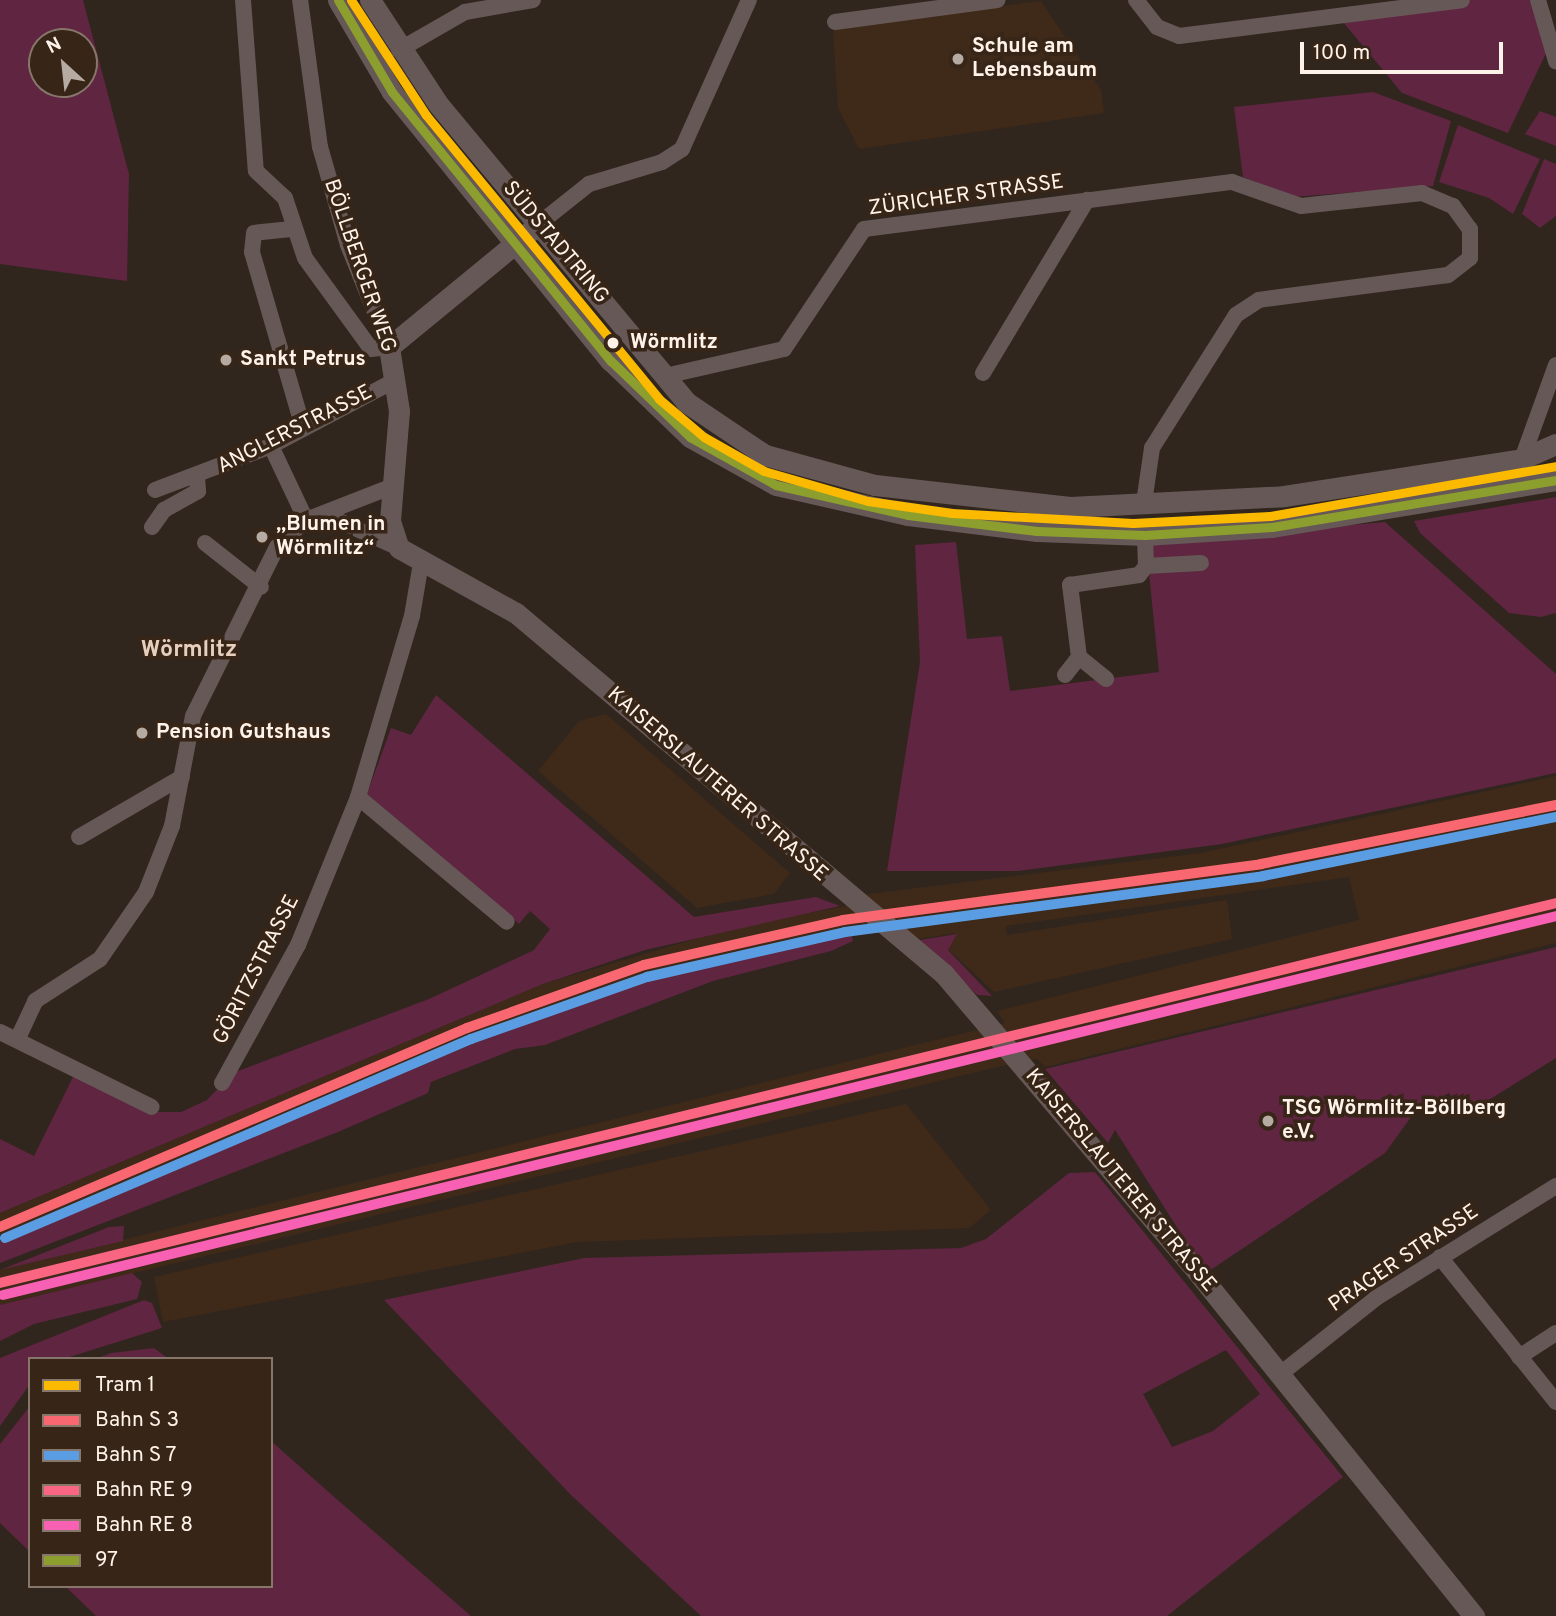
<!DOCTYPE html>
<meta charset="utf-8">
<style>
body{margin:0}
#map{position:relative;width:1556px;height:1616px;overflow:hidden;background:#30261e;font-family:Overpass,sans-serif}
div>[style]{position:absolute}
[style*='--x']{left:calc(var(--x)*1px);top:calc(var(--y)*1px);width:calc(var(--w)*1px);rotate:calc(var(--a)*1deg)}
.built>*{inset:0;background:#3f2919}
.green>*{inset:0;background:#5f2541}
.minor>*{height:16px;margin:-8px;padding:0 8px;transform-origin:8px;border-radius:8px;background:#665856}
.tertiary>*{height:21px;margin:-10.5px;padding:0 10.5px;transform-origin:10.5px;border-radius:10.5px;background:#665856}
.bus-1>*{height:9px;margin:-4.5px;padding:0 4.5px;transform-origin:4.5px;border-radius:4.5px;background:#8c9f2e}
.rail-1>*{height:10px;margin:-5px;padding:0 5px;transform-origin:5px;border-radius:5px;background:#f96871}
.rail-2>*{height:10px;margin:-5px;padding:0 5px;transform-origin:5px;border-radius:5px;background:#5a9de2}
.rail-3>*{height:10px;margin:-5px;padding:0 5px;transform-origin:5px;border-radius:5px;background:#fa6682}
.rail-4>*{height:10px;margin:-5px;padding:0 5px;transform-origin:5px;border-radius:5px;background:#f860b3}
.tram-1>*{height:9px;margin:-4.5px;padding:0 4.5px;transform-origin:4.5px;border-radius:4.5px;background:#fbba00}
.dots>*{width:19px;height:19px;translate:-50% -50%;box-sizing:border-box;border:4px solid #372517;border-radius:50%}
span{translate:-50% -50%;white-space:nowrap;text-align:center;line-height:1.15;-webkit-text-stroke:7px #372517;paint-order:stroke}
.poi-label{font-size:21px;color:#fef2e9;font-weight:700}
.left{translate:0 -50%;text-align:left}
.street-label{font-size:21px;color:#fef2e9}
.stop-label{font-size:21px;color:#fef2e9;font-weight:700}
.neighbourhood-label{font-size:23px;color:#e7cfbe;font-weight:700}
.legend{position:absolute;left:28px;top:1357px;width:245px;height:231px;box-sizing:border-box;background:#372517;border:2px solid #87776b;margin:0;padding:9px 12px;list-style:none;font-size:21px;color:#fef2e9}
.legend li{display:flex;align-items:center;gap:14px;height:35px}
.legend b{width:35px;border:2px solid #87776b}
.north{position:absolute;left:28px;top:28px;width:70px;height:70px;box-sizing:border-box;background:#372517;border:2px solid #87776b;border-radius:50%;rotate:333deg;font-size:19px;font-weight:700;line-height:28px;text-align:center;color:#fef2e9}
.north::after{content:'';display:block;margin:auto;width:24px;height:32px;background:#b6aba2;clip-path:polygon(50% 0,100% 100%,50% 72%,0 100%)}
.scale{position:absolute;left:1300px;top:42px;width:203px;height:32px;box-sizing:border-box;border:4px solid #fef2e9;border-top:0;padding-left:9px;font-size:21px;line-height:24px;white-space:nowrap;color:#fef2e9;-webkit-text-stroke:5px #372517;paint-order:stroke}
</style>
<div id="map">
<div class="built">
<i style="clip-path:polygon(1041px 1px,1101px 90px,1104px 113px,859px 149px,838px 108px,833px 29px)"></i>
<i style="clip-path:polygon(606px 714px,790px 873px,774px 894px,697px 908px,538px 771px,579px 721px)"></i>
<i style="clip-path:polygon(1556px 776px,1556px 943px,1045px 1067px,1037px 1059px,1006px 1065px,0 1305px,0 1270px,1005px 1023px,997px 1011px,1359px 920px,1349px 877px,1006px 926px,1007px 935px,1227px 900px,1232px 939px,994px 992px,948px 949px,956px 933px,918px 939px,899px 925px,761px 950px,566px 1005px,0 1241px,0 1213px,543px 984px,742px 925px,869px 902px,860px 895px,1201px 853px)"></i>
<i style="clip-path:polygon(906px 1104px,991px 1210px,969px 1228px,577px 1242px,163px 1322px,154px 1277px)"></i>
</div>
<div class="green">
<i style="clip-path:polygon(evenodd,0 0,83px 0,129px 174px,127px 281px,0 264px,0 0,42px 42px,84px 42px,84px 84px,42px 84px,42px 42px)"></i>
<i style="clip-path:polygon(1462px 0,1538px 0,1548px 49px,1508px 133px,1402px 93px,1338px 16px)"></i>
<i style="clip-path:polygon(1373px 92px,1451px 121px,1433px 186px,1293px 197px,1243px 177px,1234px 107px)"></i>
<i style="clip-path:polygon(1540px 111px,1556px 117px,1556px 146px,1525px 134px)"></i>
<i style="clip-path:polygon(1458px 125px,1540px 159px,1513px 214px,1489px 198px,1439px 182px)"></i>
<i style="clip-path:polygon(1544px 159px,1556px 164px,1556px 216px,1540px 228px,1522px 214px)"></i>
<i style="clip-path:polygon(1556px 497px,1556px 613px,1541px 617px,1509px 613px,1420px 533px,1414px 521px)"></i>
<i style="clip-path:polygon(1385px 522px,1556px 674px,1556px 773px,1222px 844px,1018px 871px,887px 871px,920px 662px,915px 545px,956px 542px,967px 639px,1002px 636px,1010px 691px,1159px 672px,1146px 543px)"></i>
<i style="clip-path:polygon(436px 695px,694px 917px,816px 897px,840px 906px,645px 950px,543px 984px,0 1213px,0 1139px,34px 1156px,76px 1071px,157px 1112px,181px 1112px,207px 1100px,233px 1073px,429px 999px,534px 950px,550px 929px,530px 911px,519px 924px,367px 794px,391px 728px,411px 735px)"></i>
<i style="clip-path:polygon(851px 932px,853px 941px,831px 951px,713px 981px,545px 1045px,515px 1049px,431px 1082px,428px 1093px,338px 1132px,0 1263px,0 1241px,566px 1005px,667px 973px)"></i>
<i style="clip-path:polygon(957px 934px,948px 950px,992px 996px,977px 995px,920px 940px)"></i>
<i style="clip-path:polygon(1556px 947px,1556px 1058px,1463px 1116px,1449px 1093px,1414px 1113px,1385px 1153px,1206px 1273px,1115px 1130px,1108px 1143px,1045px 1069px)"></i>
<i style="clip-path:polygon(evenodd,1095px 1172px,1343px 1477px,1167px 1616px,701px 1616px,571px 1495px,384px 1300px,584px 1258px,961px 1248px,986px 1239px,1069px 1173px,1095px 1172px,1226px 1350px,1260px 1394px,1213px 1431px,1172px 1447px,1143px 1394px,1226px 1350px)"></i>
<i style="clip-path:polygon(124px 1226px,123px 1241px,0 1270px,109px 1227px)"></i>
<i style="clip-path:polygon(132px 1273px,142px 1282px,137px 1299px,34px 1324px,0 1341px,0 1305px)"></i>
<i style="clip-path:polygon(144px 1300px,152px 1303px,162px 1328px,63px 1359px,30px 1359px,30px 1384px,0 1426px,0 1358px)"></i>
<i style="clip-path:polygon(154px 1348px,169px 1359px,95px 1359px,111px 1353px)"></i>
<i style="clip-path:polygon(30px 1406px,30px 1552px,0 1523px,0 1444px)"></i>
<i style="clip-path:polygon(271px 1441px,332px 1495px,471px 1616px,96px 1616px,65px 1586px,271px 1586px)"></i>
</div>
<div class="minor">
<i style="--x:243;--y:0;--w:171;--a:85.7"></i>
<i style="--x:256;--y:171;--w:40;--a:43"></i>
<i style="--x:285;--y:198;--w:63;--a:71.6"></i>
<i style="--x:305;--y:258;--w:112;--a:54"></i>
<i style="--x:371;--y:349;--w:18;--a:-6"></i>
<i style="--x:389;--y:347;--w:110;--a:-111.9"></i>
<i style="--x:348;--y:245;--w:102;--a:-105.9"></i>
<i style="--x:320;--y:147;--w:148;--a:-97.7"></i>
<i style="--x:1136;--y:0;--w:34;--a:52"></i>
<i style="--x:1157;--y:27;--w:24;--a:22"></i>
<i style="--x:1179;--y:36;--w:285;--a:-7.2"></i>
<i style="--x:1538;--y:0;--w:64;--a:73.6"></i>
<i style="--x:835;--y:22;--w:164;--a:-7.7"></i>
<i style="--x:399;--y:50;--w:76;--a:-29.9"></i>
<i style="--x:465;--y:12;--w:69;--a:-10"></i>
<i style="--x:540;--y:223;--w:63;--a:-38.5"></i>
<i style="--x:589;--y:184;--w:76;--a:-16.8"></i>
<i style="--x:662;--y:162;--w:24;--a:-33"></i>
<i style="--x:682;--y:149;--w:163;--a:-65.8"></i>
<i style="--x:291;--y:229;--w:37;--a:174"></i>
<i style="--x:254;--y:233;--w:19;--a:96"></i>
<i style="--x:252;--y:252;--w:182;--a:73.8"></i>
<i style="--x:983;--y:373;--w:202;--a:-59"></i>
<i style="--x:665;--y:376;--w:122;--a:-12.8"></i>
<i style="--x:784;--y:349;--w:144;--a:-56.3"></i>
<i style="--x:864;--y:229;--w:371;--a:-7.3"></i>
<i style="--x:1232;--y:182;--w:73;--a:19.2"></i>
<i style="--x:1301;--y:206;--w:122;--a:-6.1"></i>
<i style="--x:1422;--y:193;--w:34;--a:23"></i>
<i style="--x:1453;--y:206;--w:29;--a:54"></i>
<i style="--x:1470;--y:229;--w:29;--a:90"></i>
<i style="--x:1470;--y:258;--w:28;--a:142"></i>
<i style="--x:1448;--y:275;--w:191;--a:172.5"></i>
<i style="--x:1259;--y:300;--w:27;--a:147"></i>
<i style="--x:1236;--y:315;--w:157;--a:122.3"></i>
<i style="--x:1152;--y:448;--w:56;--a:98.3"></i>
<i style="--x:271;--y:446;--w:82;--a:64.7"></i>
<i style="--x:1522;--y:485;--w:26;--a:-90"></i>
<i style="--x:1522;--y:459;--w:100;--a:-70.1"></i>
<i style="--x:155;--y:490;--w:124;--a:-20.8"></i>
<i style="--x:271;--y:446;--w:139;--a:-27.9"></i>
<i style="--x:326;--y:515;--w:80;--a:24.3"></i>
<i style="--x:152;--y:527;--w:21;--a:-55"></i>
<i style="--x:164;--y:510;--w:39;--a:-29"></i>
<i style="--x:198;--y:491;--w:13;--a:-94"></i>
<i style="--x:205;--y:543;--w:71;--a:38.2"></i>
<i style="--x:1146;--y:566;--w:55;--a:-3.1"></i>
<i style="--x:1079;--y:657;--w:35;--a:39"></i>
<i style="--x:1065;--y:675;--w:23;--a:-52"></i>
<i style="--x:1079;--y:657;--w:73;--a:-97.1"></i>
<i style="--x:1070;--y:585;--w:70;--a:-8.2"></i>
<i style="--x:1139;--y:575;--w:11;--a:-52"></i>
<i style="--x:1146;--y:566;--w:31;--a:-92"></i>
<i style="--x:358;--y:797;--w:194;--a:40"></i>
<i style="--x:79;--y:837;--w:119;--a:-30.2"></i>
<i style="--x:0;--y:1032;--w:169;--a:26.3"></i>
<i style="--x:19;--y:1036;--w:38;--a:-65"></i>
<i style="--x:35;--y:1001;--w:77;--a:-32.9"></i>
<i style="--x:100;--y:959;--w:81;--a:-55.5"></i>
<i style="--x:146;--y:892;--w:71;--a:-68.5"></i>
<i style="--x:172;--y:826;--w:112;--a:-79.2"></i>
<i style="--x:193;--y:716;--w:189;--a:-63.6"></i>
<i style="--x:277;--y:547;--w:40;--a:-43"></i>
<i style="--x:306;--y:520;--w:88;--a:-21.3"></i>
<i style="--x:222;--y:1083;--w:158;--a:-61.2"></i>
<i style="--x:298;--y:945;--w:160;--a:-67.9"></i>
<i style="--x:358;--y:797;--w:189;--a:-73.4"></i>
<i style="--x:412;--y:616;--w:54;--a:-80.4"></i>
<i style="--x:1440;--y:1257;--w:186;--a:51.3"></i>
<i style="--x:1519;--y:1357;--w:44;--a:-33"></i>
<i style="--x:1279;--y:1375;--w:124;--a:-38.4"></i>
<i style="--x:1376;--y:1298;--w:212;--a:-31.9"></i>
</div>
<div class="tertiary">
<i style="--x:338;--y:0;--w:107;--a:59.6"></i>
<i style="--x:392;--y:92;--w:347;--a:50.9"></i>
<i style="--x:611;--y:361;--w:110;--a:43.9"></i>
<i style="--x:690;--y:437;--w:98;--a:29.2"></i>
<i style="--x:776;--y:485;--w:135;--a:12.8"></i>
<i style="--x:908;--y:515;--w:130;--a:7.1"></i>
<i style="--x:1037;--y:531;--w:108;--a:2.1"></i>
<i style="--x:1145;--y:535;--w:127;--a:-3.6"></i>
<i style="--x:1272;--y:527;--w:288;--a:-9.4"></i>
<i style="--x:370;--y:0;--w:124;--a:56.8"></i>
<i style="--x:438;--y:104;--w:388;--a:50.2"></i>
<i style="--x:686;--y:402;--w:95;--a:33.9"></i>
<i style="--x:765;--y:455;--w:114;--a:15.3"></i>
<i style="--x:875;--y:485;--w:196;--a:6.4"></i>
<i style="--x:1070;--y:507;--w:214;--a:-2.9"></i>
<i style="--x:1284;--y:496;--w:241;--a:-8.8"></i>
<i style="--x:1522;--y:459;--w:37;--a:-24"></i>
<i style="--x:540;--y:223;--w:195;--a:140.6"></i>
<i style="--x:389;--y:347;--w:65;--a:81.1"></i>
<i style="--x:399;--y:411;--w:110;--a:94.7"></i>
<i style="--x:390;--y:521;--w:28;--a:72"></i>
<i style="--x:399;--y:548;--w:134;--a:29.1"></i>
<i style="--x:516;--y:613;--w:560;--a:40.15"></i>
<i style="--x:944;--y:974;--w:381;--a:49.6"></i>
<i style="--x:1191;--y:1264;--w:452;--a:51.2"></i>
</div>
<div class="bus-1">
<i style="--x:338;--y:0;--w:107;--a:59.6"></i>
<i style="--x:392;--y:92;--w:347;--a:50.9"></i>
<i style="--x:611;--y:361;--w:110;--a:43.9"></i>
<i style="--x:690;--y:437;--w:98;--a:29.2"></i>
<i style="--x:776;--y:485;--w:135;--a:12.8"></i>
<i style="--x:908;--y:515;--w:130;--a:7.1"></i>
<i style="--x:1037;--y:531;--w:108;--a:2.1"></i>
<i style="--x:1145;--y:535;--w:127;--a:-3.6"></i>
<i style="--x:1272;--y:527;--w:288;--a:-9.4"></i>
</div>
<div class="rail-1">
<i style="--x:0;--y:1227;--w:508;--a:-23.08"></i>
<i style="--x:467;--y:1028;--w:188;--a:-19.6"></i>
<i style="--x:644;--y:965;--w:204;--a:-12.7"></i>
<i style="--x:843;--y:920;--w:422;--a:-7.6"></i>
<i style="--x:1261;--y:864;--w:301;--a:-11.3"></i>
</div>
<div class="rail-2">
<i style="--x:5;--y:1238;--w:507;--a:-23.12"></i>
<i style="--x:471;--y:1039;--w:187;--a:-19.4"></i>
<i style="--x:647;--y:977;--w:203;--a:-12.8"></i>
<i style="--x:845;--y:932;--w:422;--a:-7.6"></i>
<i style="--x:1263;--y:876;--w:299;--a:-11.4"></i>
</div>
<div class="rail-3">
<i style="--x:0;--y:1283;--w:1602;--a:-13.72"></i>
</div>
<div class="rail-4">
<i style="--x:3;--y:1295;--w:1599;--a:-13.71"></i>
</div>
<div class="tram-1">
<i style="--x:351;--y:0;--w:137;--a:56.9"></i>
<i style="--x:426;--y:115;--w:367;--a:50.6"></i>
<i style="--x:659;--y:399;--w:59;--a:40.2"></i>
<i style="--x:704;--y:437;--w:69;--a:29.5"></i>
<i style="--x:764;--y:471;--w:108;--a:16.1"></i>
<i style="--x:868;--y:501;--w:85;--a:8.1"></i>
<i style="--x:952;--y:513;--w:181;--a:3.2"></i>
<i style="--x:1133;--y:523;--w:137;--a:-2.9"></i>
<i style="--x:1270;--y:516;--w:290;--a:-9.9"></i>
</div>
<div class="dots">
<i style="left:958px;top:59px;background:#b6aba2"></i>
<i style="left:613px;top:343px;background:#fef2e9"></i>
<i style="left:226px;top:360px;background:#b6aba2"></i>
<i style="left:262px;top:537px;background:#b6aba2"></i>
<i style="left:142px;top:733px;background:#b6aba2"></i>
<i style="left:1268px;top:1121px;background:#b6aba2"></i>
</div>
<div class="poi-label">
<span class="left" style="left:972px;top:59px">Schule am<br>Lebensbaum</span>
<span class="left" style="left:240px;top:360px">Sankt Petrus</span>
<span class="left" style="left:276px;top:537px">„Blumen in<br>Wörmlitz“</span>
<span class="left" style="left:156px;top:733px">Pension Gutshaus</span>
<span class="left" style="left:1282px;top:1121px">TSG Wörmlitz-Böllberg<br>e.V.</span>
</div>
<div class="street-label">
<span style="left:966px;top:196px;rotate:-8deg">ZÜRICHER STRASSE</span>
<span style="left:555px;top:243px;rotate:50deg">SÜDSTADTRING</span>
<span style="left:359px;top:266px;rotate:71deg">BÖLLBERGER WEG</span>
<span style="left:295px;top:430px;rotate:-27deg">ANGLERSTRASSE</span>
<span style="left:717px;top:785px;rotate:41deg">KAISERSLAUTERER STRASSE</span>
<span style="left:257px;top:970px;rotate:-63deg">GÖRITZSTRASSE</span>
<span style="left:1120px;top:1181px;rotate:50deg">KAISERSLAUTERER STRASSE</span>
<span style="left:1404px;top:1259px;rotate:-34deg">PRAGER STRASSE</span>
</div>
<div class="stop-label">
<span class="left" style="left:630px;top:343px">Wörmlitz</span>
</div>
<div class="neighbourhood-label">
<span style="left:189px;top:651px">Wörmlitz</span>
</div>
<ul class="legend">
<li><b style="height:9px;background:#fbba00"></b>Tram 1</li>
<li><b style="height:9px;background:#f96871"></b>Bahn S 3</li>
<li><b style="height:9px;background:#5a9de2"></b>Bahn S 7</li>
<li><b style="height:9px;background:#fa6682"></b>Bahn RE 9</li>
<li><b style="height:9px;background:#f860b3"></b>Bahn RE 8</li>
<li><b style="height:9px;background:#8c9f2e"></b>97</li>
</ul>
<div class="north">N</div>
<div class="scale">100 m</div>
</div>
